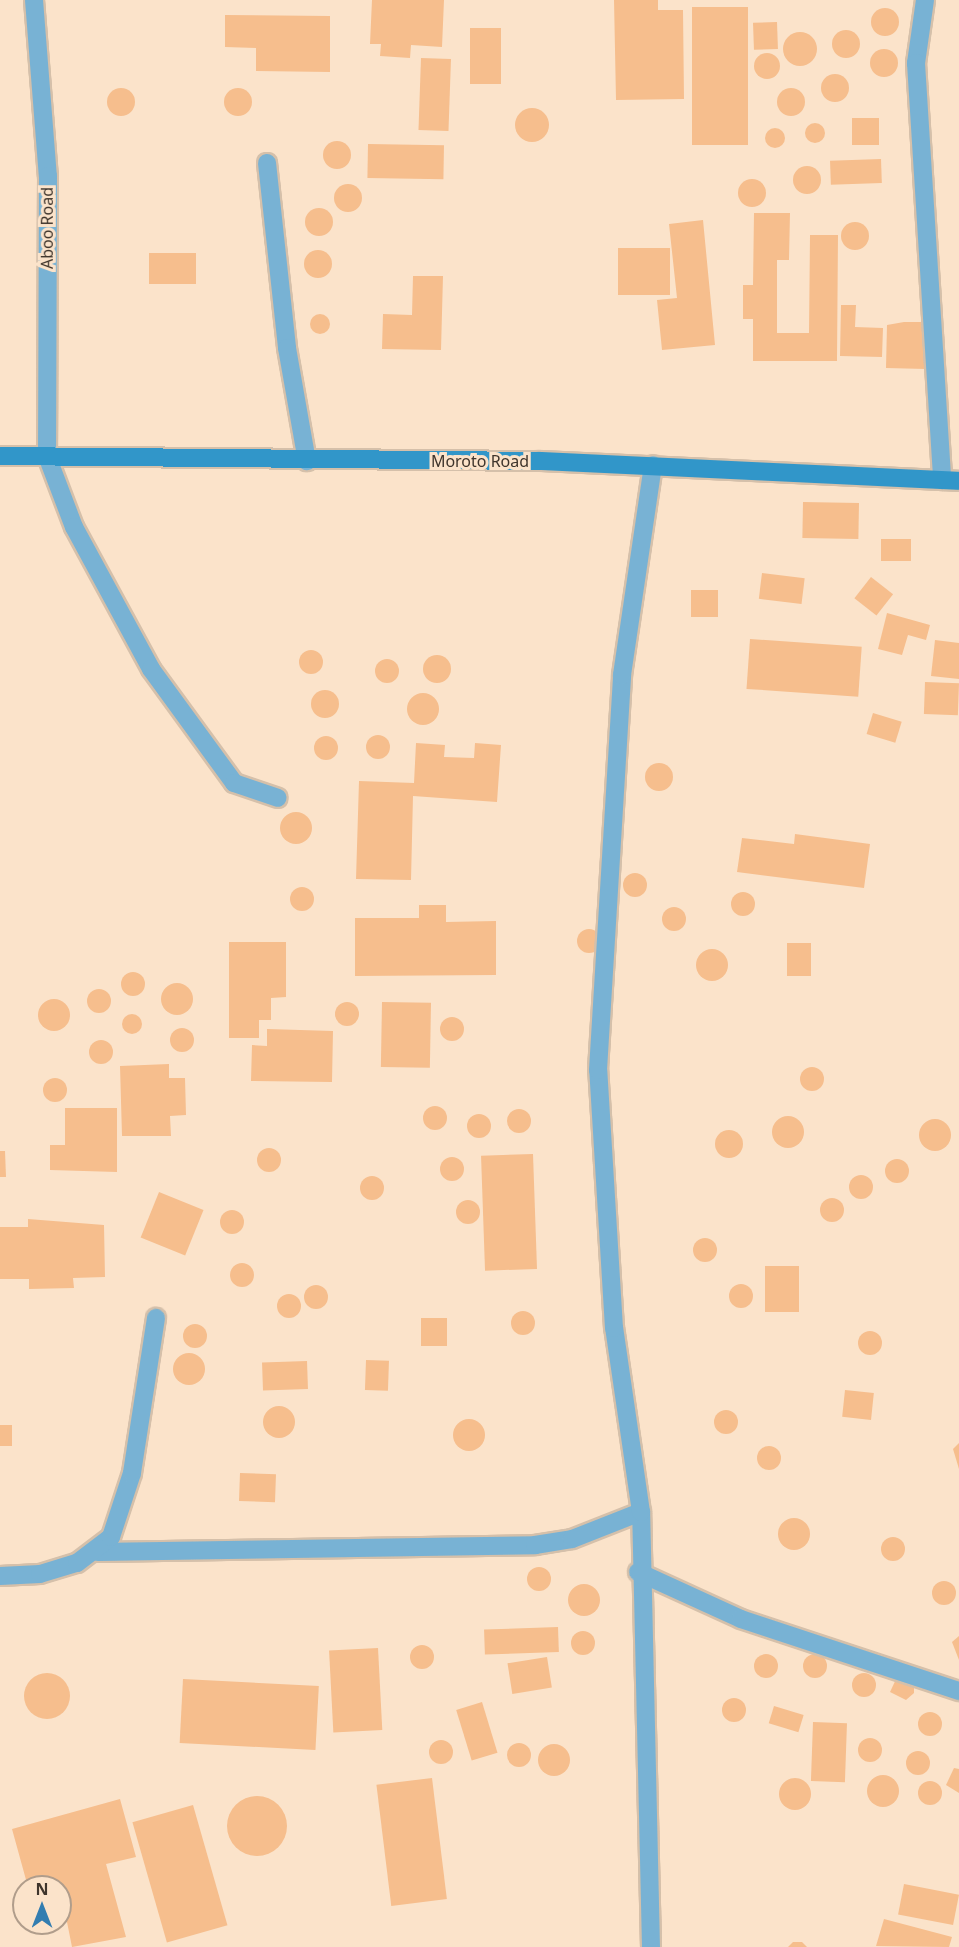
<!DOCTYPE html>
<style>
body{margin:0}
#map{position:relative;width:959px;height:1947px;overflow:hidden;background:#fbe3ca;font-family:"Noto Sans",sans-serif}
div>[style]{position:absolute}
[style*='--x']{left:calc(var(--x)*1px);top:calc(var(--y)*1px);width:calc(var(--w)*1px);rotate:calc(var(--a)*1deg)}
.building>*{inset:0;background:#f6be8d;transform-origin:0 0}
.round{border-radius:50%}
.roads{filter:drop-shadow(2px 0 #d5c0aa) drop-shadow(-2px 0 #d5c0aa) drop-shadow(0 2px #d5c0aa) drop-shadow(0 -2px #d5c0aa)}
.street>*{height:18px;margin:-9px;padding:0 9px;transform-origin:9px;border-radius:9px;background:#78b2d4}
.secondary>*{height:18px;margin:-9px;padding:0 9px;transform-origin:9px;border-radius:9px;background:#3196c9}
span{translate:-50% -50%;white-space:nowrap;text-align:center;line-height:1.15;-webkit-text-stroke:6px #fbe3ca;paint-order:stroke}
.street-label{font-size:16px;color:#3f352c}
.north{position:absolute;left:12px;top:1875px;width:60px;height:60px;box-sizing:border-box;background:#fbe3ca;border:2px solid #b09d8b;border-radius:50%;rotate:0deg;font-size:16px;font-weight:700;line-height:24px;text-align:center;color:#3f352c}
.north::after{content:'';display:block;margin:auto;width:21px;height:27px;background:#337db0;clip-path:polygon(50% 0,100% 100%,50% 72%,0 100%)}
</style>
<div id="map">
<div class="building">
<i style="clip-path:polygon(372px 0,444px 0,442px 47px,411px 45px,410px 58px,380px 56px,381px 44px,370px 44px)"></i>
<i style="clip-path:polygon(614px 0,658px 0,658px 10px,683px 10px,684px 99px,616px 100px)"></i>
<i style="left:748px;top:7px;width:138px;height:56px;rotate:90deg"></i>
<i class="round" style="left:871px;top:8px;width:28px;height:28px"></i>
<i style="clip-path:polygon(225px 15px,330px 16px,330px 72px,256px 71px,256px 48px,225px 47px)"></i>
<i style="left:777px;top:22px;width:27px;height:24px;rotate:88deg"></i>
<i style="left:470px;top:28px;width:31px;height:56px"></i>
<i class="round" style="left:832px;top:30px;width:28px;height:28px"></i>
<i class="round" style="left:783px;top:32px;width:34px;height:34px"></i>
<i class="round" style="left:870px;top:49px;width:28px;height:28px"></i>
<i class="round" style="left:754px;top:53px;width:26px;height:26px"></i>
<i style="left:421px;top:58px;width:30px;height:72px;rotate:2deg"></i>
<i class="round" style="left:821px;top:74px;width:28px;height:28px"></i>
<i class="round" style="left:224px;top:88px;width:28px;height:28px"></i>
<i class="round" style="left:107px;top:88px;width:28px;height:28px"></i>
<i class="round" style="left:777px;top:88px;width:28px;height:28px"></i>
<i class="round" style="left:515px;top:108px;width:34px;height:34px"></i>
<i style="left:852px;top:118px;width:27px;height:27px"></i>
<i class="round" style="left:805px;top:123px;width:20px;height:20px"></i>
<i class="round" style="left:765px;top:128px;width:20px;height:20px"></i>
<i class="round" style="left:323px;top:141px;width:28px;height:28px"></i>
<i style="left:368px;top:144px;width:76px;height:34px;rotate:1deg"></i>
<i style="left:881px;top:159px;width:24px;height:51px;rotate:88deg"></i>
<i class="round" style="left:793px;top:166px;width:28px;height:28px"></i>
<i class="round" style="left:738px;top:179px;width:28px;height:28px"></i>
<i class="round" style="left:334px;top:184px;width:28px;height:28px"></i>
<i class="round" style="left:305px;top:208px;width:28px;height:28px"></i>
<i style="clip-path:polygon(754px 213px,790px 213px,789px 260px,777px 260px,777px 333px,809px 333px,810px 235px,838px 235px,837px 361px,753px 361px,753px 319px,743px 319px,743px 285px,753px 285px)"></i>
<i style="clip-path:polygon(703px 220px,715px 345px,662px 350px,657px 300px,677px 298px,669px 224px)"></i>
<i class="round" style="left:841px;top:222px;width:28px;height:28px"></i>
<i style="left:618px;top:248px;width:52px;height:47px"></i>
<i class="round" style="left:304px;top:250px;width:28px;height:28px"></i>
<i style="left:149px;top:253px;width:47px;height:31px"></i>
<i style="clip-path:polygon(413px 276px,443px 276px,441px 350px,382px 349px,383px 314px,412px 315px)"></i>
<i style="clip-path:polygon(841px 305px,856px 305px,855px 327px,883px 328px,882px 357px,840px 356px)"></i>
<i class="round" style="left:310px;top:314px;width:20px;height:20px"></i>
<i style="clip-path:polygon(904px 322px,927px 322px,926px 369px,886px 368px,887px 325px)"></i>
<i style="left:803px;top:502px;width:56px;height:36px;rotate:1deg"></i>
<i style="left:881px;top:539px;width:30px;height:22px"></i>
<i style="left:762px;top:573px;width:43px;height:26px;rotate:7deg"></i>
<i style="left:871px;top:577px;width:28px;height:27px;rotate:38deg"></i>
<i style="left:691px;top:590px;width:27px;height:27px"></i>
<i style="clip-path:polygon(887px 613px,930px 625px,926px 640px,908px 635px,902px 655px,878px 649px)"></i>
<i style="left:750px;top:639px;width:112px;height:50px;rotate:4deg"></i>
<i style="clip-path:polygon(935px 640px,959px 643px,959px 679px,931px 676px)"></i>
<i class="round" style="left:299px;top:650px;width:24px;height:24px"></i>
<i class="round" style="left:423px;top:655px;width:28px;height:28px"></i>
<i class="round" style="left:375px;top:659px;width:24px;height:24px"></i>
<i style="left:925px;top:682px;width:34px;height:32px;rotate:2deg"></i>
<i class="round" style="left:311px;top:690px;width:28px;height:28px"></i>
<i class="round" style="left:407px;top:693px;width:32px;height:32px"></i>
<i style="left:873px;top:713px;width:30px;height:22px;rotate:17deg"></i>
<i class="round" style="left:366px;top:735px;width:24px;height:24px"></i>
<i class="round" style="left:314px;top:736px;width:24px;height:24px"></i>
<i style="clip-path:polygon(416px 743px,445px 745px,444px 757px,474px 758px,475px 743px,501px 745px,497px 802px,413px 796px,411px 880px,356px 879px,359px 781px,414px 783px)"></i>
<i class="round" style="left:645px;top:763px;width:28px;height:28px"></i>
<i class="round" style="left:280px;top:812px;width:32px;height:32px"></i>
<i style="clip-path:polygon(795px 834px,870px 844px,864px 888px,737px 872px,742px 838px,794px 844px)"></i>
<i class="round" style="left:623px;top:873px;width:24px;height:24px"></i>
<i class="round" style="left:290px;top:887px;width:24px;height:24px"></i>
<i class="round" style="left:731px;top:892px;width:24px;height:24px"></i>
<i style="clip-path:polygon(419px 905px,446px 905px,446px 922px,496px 921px,496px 975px,355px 976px,355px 918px,419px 918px)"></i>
<i class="round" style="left:662px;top:907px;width:24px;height:24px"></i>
<i class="round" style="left:577px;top:929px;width:24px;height:24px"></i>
<i style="clip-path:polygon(229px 942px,286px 942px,286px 997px,271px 998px,271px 1020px,259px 1020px,259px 1038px,229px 1038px)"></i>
<i style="left:787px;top:943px;width:24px;height:33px"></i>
<i class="round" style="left:696px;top:949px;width:32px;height:32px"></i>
<i class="round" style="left:121px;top:972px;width:24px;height:24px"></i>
<i class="round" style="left:161px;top:983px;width:32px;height:32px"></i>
<i class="round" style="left:87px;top:989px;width:24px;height:24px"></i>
<i class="round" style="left:38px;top:999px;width:32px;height:32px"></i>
<i class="round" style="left:335px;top:1002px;width:24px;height:24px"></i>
<i style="left:382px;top:1002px;width:49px;height:65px;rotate:1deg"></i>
<i class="round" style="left:122px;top:1014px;width:20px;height:20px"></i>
<i class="round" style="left:440px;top:1017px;width:24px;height:24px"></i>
<i class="round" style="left:170px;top:1028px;width:24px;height:24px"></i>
<i style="clip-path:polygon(267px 1029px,333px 1031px,332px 1082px,251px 1081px,252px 1045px,267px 1046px)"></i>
<i class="round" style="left:89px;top:1040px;width:24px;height:24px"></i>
<i style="clip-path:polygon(169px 1064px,169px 1078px,185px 1078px,186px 1115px,170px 1116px,171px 1136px,122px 1136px,120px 1066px)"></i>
<i class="round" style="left:800px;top:1067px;width:24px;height:24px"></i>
<i class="round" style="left:43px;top:1078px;width:24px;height:24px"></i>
<i class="round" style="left:423px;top:1106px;width:24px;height:24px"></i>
<i style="clip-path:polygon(65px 1108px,117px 1108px,117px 1172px,50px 1170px,50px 1145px,65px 1145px)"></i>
<i class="round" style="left:507px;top:1109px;width:24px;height:24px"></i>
<i class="round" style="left:467px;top:1114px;width:24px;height:24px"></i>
<i class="round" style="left:772px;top:1116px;width:32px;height:32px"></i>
<i class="round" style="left:919px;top:1119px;width:32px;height:32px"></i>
<i class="round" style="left:715px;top:1130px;width:28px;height:28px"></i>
<i class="round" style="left:257px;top:1148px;width:24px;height:24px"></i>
<i style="clip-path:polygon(0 1151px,5px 1151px,6px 1177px,0 1177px)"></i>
<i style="left:533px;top:1154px;width:115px;height:52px;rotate:88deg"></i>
<i class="round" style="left:440px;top:1157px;width:24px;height:24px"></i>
<i class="round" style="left:885px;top:1159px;width:24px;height:24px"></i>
<i class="round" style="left:849px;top:1175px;width:24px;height:24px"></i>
<i class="round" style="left:360px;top:1176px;width:24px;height:24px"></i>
<i style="left:159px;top:1192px;width:48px;height:49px;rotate:22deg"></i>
<i class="round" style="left:820px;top:1198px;width:24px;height:24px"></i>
<i class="round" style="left:456px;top:1200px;width:24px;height:24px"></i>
<i class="round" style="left:220px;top:1210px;width:24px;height:24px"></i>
<i style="clip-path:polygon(28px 1219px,104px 1225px,105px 1277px,73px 1278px,74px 1288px,29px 1289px,29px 1279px,0 1279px,0 1227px,28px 1227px)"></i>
<i class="round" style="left:693px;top:1238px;width:24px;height:24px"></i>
<i class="round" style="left:230px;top:1263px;width:24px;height:24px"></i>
<i style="left:765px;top:1266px;width:34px;height:46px"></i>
<i class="round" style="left:729px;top:1284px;width:24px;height:24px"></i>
<i class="round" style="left:304px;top:1285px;width:24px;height:24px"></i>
<i class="round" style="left:277px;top:1294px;width:24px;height:24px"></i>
<i class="round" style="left:511px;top:1311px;width:24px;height:24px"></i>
<i style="left:421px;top:1318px;width:26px;height:28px"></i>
<i class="round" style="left:183px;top:1324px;width:24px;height:24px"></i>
<i class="round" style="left:858px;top:1331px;width:24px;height:24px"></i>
<i class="round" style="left:173px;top:1353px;width:32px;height:32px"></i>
<i style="left:366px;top:1360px;width:23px;height:30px;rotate:2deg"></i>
<i style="left:307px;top:1361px;width:28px;height:45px;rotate:88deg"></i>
<i style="left:845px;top:1390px;width:29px;height:27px;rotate:6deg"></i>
<i class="round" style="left:263px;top:1406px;width:32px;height:32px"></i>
<i class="round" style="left:714px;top:1410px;width:24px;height:24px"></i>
<i class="round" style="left:453px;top:1419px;width:32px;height:32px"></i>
<i style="left:0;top:1425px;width:12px;height:21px"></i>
<i style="clip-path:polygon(959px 1443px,959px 1469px,953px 1449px)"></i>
<i class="round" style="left:757px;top:1446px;width:24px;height:24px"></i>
<i style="left:240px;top:1473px;width:36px;height:28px;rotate:2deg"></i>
<i class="round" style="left:778px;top:1518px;width:32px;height:32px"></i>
<i class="round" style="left:881px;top:1537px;width:24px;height:24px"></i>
<i class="round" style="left:527px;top:1567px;width:24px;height:24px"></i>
<i class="round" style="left:932px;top:1581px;width:24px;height:24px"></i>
<i class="round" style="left:568px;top:1584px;width:32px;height:32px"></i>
<i style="left:558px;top:1627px;width:25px;height:74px;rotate:88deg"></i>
<i class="round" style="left:571px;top:1631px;width:24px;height:24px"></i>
<i style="clip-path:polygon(959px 1636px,959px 1660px,952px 1642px)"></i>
<i class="round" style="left:410px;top:1645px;width:24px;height:24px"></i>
<i style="left:378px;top:1648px;width:82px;height:49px;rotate:87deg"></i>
<i class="round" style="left:803px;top:1654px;width:24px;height:24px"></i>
<i class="round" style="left:754px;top:1654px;width:24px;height:24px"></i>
<i style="left:547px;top:1657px;width:31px;height:40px;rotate:81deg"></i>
<i class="round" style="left:852px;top:1673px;width:24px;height:24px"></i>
<i class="round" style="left:24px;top:1673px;width:46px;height:46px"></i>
<i style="clip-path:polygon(898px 1675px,914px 1682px,914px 1693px,906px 1700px,890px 1692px)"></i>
<i style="left:183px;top:1679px;width:136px;height:64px;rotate:3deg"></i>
<i class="round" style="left:722px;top:1698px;width:24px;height:24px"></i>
<i style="left:482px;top:1702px;width:53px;height:27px;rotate:73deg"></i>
<i style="left:774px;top:1706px;width:31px;height:18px;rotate:17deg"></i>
<i class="round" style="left:918px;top:1712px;width:24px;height:24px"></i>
<i style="left:813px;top:1722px;width:34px;height:59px;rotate:2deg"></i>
<i class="round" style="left:858px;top:1738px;width:24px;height:24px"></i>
<i class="round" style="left:429px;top:1740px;width:24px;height:24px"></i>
<i class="round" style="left:507px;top:1743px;width:24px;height:24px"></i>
<i class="round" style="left:538px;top:1744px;width:32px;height:32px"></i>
<i class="round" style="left:906px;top:1751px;width:24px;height:24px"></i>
<i style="clip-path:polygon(954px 1768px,959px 1769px,959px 1793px,946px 1785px)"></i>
<i class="round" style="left:867px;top:1775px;width:32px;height:32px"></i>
<i class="round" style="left:779px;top:1778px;width:32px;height:32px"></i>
<i style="left:432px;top:1778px;width:122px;height:56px;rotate:83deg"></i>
<i class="round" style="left:918px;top:1781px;width:24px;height:24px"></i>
<i class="round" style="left:227px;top:1796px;width:60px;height:60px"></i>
<i style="clip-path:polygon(120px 1799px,136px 1857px,106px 1864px,126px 1937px,72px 1947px,60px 1887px,54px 1881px,28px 1887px,12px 1829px)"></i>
<i style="left:193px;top:1805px;width:125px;height:63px;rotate:74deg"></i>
<i style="left:904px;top:1884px;width:56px;height:31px;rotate:11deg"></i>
<i style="clip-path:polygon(884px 1919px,952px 1937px,949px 1947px,876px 1946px)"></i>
<i style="clip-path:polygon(793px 1942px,802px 1942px,807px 1947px,788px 1947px)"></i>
</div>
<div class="roads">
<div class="street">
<i style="--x:34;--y:0;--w:177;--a:85.5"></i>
<i style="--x:48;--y:176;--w:280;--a:90.2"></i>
<i style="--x:47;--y:456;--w:76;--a:69.2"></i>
<i style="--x:74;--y:527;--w:162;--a:61.5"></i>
<i style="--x:151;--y:669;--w:141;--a:53.9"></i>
<i style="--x:234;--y:783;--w:46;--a:18.8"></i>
<i style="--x:925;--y:0;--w:64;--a:98.1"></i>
<i style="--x:916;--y:63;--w:418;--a:86.4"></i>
<i style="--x:267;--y:163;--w:186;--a:83.8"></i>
<i style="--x:287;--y:348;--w:115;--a:80"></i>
<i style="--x:98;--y:1552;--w:437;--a:-0.9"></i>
<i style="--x:535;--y:1545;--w:37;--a:-9"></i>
<i style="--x:572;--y:1539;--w:74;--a:-21.4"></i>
<i style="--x:638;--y:1572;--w:113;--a:24.5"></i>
<i style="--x:741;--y:1619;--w:230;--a:18.3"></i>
<i style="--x:0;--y:1576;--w:40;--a:-2.9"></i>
<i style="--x:40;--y:1574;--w:39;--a:-17"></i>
<i style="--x:77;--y:1563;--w:43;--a:-37.4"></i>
<i style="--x:111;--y:1537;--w:67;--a:-71.8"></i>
<i style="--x:132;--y:1473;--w:157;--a:-81.2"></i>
<i style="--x:651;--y:1947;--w:435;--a:-91.3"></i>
<i style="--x:641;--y:1512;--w:186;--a:-98.3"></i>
<i style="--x:614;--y:1328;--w:258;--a:-93.5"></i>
<i style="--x:598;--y:1070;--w:396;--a:-86.5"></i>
<i style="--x:622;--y:675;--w:212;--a:-81.6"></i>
</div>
<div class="secondary">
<i style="--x:0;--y:456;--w:540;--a:0.53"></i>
<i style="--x:540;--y:461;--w:419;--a:2.7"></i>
</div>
</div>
<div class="street-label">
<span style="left:47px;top:228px;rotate:-90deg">Aboo Road</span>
<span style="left:480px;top:461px">Moroto Road</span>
</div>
<div class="north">N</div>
</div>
